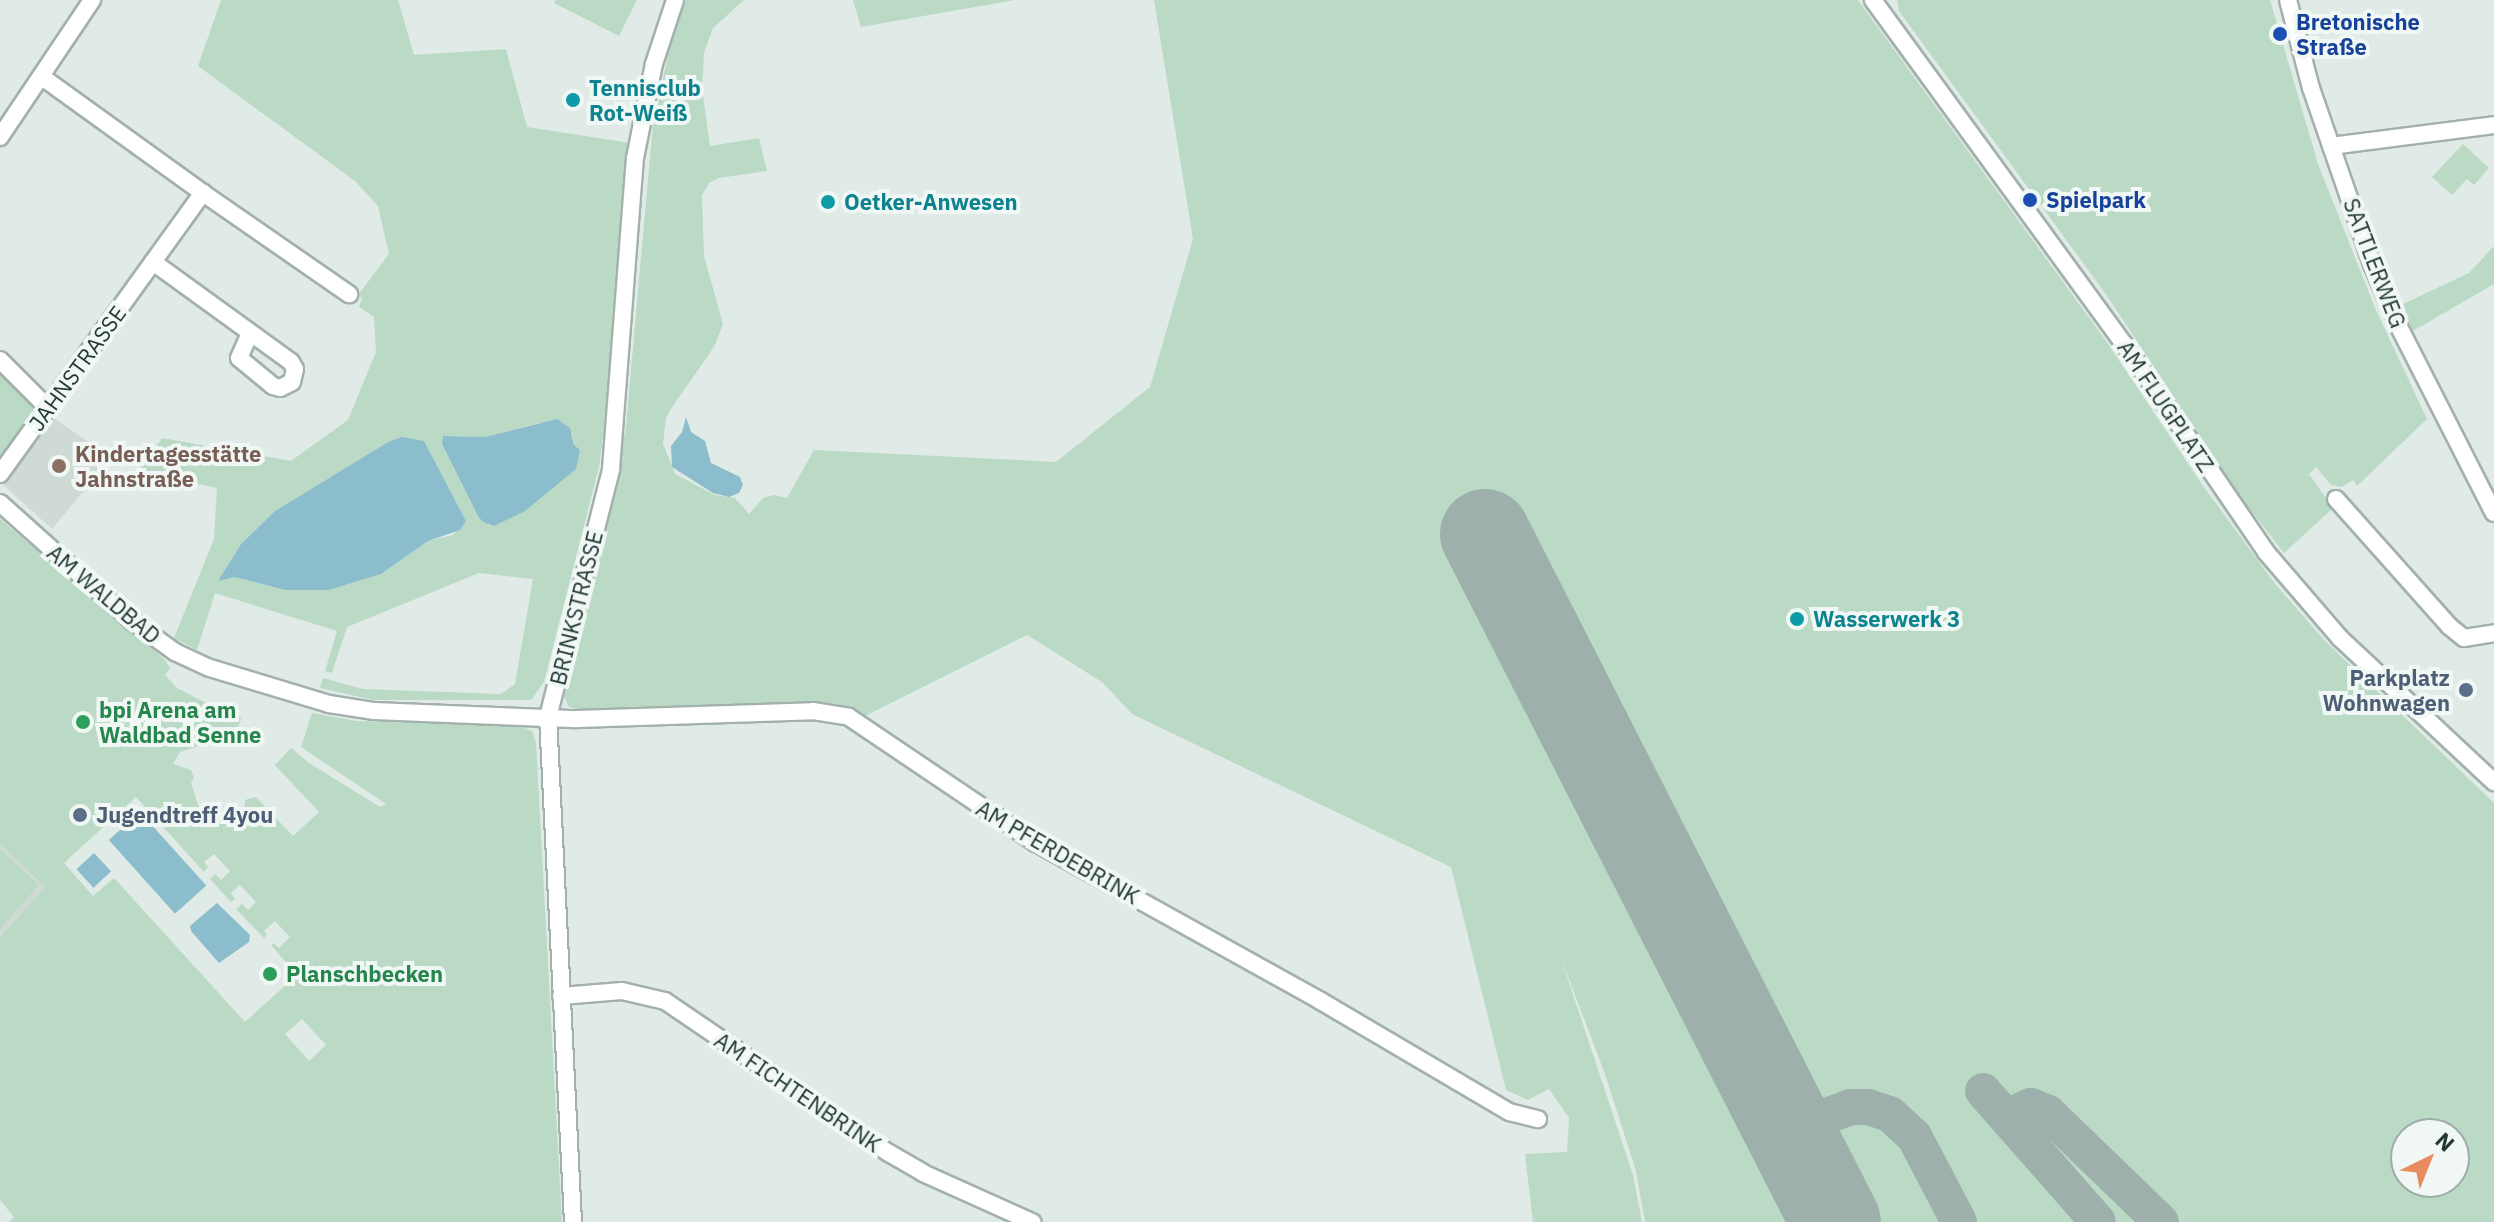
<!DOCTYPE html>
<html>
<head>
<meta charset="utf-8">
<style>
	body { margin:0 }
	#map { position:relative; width:2494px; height:1222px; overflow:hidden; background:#e0eae6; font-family:"IBM Plex Sans",sans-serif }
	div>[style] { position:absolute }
	.built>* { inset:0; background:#cfdad5 }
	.green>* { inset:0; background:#badac5 }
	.water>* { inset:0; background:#8cbdcc; transform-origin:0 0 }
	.taxiway>* { height:36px; margin:-18px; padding:0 18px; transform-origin:18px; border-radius:18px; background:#9eb0ab }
	.runway>* { height:90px; margin:-45px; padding:0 45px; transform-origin:45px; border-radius:45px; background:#9eb0ab }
	.roads { filter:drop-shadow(2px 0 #a3b1ad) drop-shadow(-2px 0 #a3b1ad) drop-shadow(0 2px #a3b1ad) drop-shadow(0 -2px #a3b1ad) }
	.minor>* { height:16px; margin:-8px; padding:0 8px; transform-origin:8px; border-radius:8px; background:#fff }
	.dots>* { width:22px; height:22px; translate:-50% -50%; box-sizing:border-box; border:4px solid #f0f7f4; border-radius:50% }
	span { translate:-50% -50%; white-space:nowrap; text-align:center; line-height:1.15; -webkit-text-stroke:8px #f0f7f4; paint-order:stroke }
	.transit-label { font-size:22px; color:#164399; font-weight:700 }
	.left { translate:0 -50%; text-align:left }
	.culture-label { font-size:22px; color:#0d838f; font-weight:700 }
	.street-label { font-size:22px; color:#223935 }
	.education-label { font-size:22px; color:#785e54; font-weight:700 }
	.service-label { font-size:22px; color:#4e5e75; font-weight:700 }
	.right { translate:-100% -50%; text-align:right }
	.leisure-label { font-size:22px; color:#27864d; font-weight:700 }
	.north { position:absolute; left:2390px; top:1118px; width:80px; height:80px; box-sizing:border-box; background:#f0f7f4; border:2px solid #9eaba8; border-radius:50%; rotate:43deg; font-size:22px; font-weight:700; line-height:32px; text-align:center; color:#223935 }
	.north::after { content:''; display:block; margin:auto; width:28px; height:36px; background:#e88c60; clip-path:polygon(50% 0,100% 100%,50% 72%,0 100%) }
</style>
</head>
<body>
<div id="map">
	<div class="built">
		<div style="clip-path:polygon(50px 415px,111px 458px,52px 529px,1px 483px)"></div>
		<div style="clip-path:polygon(0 844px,45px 887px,0 937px)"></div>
	</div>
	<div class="green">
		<div style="clip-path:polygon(evenodd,221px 0,398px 0,414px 55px,506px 49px,527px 127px,630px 143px,610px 383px,599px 467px,544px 682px,531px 700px,373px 700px,320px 688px,323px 678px,363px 689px,501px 694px,515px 684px,533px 579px,479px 573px,347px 627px,332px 673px,325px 671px,337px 631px,215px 593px,197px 650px,174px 638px,214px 539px,217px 488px,138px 472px,162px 438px,291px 461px,348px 420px,376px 352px,374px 317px,359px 307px,362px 298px,358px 295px,389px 254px,378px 206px,355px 181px,198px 66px,221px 0,539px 423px,572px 433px,574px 445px,490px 526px,479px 518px,442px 444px,443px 436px,485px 437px,539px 423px,221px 0,388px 442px,424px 442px,466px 521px,453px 535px,428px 541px,381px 574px,329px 590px,285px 590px,234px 577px,219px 580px,241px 544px,275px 511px,388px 442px)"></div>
		<div style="clip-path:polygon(556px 0,637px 0,619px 36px,554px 3px)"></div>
		<div style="clip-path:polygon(evenodd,686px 0,744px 0,713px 28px,704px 53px,702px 89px,710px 146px,759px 138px,767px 171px,719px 178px,709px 183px,702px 195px,704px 256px,723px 324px,714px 347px,672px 407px,666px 418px,663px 444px,675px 474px,715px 495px,735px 498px,749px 514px,763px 498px,774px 495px,787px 498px,814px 450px,1056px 462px,1150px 387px,1193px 239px,1154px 0,1858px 0,2106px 341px,2203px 486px,2276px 585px,2326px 642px,2494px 803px,2494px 1222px,1645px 1222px,1636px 1171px,1606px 1077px,1561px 958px,1633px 1175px,1642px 1222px,1533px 1222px,1525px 1154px,1567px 1152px,1569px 1118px,1549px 1089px,1528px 1100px,1506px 1090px,1451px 867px,1132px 714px,1102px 682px,1027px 635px,865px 716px,808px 704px,582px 711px,569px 707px,562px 693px,610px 513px,626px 426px,653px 124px,670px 46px,686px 0,2406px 1134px,2454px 1134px,2454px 1182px,2406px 1182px,2406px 1134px)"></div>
		<div style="clip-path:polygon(853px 0,1015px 0,861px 27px)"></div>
		<div style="clip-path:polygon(1897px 0,2270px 0,2318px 164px,2375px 308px,2427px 419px,2357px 486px,2353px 480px,2342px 487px,2331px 485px,2316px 467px,2309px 474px,2333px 508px,2284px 553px,2239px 495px,2105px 293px,1899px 11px)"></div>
		<div style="clip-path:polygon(2463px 144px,2489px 168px,2474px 185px,2467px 179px,2452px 195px,2432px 177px)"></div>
		<div style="clip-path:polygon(2494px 246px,2494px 284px,2413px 331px,2401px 305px,2469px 273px)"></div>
		<div style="clip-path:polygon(0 374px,36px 411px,0 460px)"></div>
		<div style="clip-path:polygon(evenodd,0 519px,164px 659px,170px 668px,165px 675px,177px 688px,206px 703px,220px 704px,241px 717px,239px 726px,220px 739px,180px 752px,173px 764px,191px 770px,194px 778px,191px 783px,205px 825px,244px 812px,245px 800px,256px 797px,293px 836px,319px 812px,275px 765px,291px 748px,309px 763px,380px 807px,386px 804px,301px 747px,312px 713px,357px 721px,520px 726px,532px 731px,536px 743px,562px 1222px,9px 1222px,14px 1217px,0 1200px,0 937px,45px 887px,0 844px,0 519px,136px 797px,204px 872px,208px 867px,204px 862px,214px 854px,230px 871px,221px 880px,215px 874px,210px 879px,231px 902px,235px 899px,231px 893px,240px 885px,256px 902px,248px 910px,242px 904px,236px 909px,264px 938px,267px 935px,264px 931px,275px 921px,290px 937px,279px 948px,274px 943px,271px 945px,297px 975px,245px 1022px,114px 878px,93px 896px,64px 863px,136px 797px,0 519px,302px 1019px,326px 1045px,309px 1061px,285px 1034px,302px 1019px)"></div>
		<div style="clip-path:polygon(0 849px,39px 885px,0 929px)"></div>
	</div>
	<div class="water">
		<div style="clip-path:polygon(686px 417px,691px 432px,705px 441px,711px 463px,740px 477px,743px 485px,739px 493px,729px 497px,713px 493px,672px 467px,671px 446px,682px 432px)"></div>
		<div style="clip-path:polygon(557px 419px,570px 428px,574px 445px,580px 450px,576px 469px,525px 511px,494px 526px,485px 523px,479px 518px,442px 444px,443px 436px,485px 437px)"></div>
		<div style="clip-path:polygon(402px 437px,424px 441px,466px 521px,460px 530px,428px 541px,381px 574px,329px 590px,285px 590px,234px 577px,218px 581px,241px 544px,275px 511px,388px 442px)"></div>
		<div style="left:140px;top:812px;width:99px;height:42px;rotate:48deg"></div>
		<div style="left:94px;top:853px;width:25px;height:24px;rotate:47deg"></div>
		<div style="clip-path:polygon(217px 903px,250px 935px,249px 942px,219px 963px,191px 931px,190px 926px)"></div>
	</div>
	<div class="taxiway">
		<div style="left:1983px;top:1091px;width:174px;rotate:48.7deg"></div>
		<div style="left:2007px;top:1117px;width:26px;rotate:-25deg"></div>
		<div style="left:2031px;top:1106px;width:18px;rotate:22deg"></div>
		<div style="left:2048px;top:1113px;width:157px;rotate:44deg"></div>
		<div style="left:1804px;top:1158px;width:19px;rotate:-90deg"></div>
		<div style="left:1804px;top:1139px;width:24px;rotate:-55deg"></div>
		<div style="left:1818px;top:1119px;width:35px;rotate:-20deg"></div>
		<div style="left:1851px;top:1107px;width:17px"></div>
		<div style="left:1868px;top:1107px;width:23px;rotate:18deg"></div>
		<div style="left:1890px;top:1114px;width:33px;rotate:43deg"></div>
		<div style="left:1914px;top:1136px;width:97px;rotate:62.4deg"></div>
	</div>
	<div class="runway">
		<div style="left:1485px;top:534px;width:772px;rotate:62.97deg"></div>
	</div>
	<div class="roads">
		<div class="minor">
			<div style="left:1873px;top:0;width:427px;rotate:53.9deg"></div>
			<div style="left:2125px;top:345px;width:250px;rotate:55.7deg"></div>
			<div style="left:2266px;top:552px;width:113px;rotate:49.3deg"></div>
			<div style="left:2340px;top:638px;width:211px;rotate:43.1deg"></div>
			<div style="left:2288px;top:0;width:91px;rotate:75.4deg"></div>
			<div style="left:2311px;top:88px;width:186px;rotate:70.9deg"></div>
			<div style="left:2372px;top:264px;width:64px;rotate:67deg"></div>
			<div style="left:2397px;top:323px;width:213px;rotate:63deg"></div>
			<div style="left:0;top:137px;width:165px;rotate:-56.1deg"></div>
			<div style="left:2331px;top:146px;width:164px;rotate:-7.3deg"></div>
			<div style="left:203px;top:193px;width:178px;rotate:34.7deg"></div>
			<div style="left:153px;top:262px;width:170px;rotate:35.9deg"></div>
			<div style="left:291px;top:362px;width:8px;rotate:60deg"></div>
			<div style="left:295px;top:369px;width:13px;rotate:103deg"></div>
			<div style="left:292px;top:382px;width:13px;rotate:153deg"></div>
			<div style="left:280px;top:388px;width:7px;rotate:-164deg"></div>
			<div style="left:273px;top:386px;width:44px;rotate:-140.5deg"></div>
			<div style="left:239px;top:358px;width:27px;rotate:-66deg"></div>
			<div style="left:0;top:360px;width:68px;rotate:45deg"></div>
			<div style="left:0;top:474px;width:347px;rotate:-54.2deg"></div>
			<div style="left:203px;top:193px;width:198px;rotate:-144.2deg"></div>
			<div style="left:2336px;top:499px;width:170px;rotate:48.3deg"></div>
			<div style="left:2449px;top:626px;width:19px;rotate:39deg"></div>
			<div style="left:2464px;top:638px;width:30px;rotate:-9deg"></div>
			<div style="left:0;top:503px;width:177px;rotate:41.8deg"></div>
			<div style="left:132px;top:621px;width:53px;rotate:35.8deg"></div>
			<div style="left:175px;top:652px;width:38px;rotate:25deg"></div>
			<div style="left:210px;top:668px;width:124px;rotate:16.8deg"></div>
			<div style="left:329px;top:704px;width:46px;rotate:8.8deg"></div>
			<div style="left:374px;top:711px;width:203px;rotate:2.3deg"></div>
			<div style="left:577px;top:719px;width:236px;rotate:-1.9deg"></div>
			<div style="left:813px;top:711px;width:36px;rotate:9deg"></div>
			<div style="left:849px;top:717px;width:225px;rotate:34deg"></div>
			<div style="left:1036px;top:843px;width:324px;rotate:29deg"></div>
			<div style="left:1319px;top:1000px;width:221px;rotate:30.5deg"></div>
			<div style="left:1509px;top:1112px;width:30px;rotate:14deg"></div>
			<div style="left:561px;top:996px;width:61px;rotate:-4.7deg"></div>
			<div style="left:622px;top:991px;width:44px;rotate:13.1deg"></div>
			<div style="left:665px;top:1001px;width:271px;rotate:34.2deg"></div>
			<div style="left:889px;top:1153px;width:39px;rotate:30deg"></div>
			<div style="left:923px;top:1173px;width:120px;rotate:24.2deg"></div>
			<div style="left:573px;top:1222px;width:506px;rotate:-92.83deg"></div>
			<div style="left:548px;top:717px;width:256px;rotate:-75.7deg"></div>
			<div style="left:611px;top:469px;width:312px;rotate:-85.6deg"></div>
			<div style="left:635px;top:158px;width:96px;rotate:-78.6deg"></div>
			<div style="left:654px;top:64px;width:67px;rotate:-71.8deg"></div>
		</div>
	</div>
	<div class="dots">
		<div style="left:2280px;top:34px;background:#1a4fb4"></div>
		<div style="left:573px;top:100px;background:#0f9aa8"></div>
		<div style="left:2030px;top:200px;background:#1a4fb4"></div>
		<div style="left:828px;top:202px;background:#0f9aa8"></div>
		<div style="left:59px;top:466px;background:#8d6e63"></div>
		<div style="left:1797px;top:619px;background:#0f9aa8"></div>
		<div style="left:2466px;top:690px;background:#5c6f8a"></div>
		<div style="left:83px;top:722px;background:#2e9e5b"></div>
		<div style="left:80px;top:815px;background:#5c6f8a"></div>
		<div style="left:270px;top:974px;background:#2e9e5b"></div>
	</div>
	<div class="transit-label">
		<span class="left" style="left:2296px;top:34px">Bretonische<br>Straße</span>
		<span class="left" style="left:2046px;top:200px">Spielpark</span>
	</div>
	<div class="culture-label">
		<span class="left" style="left:589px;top:100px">Tennisclub<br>Rot-Weiß</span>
		<span class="left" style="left:844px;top:202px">Oetker-Anwesen</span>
		<span class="left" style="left:1813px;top:619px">Wasserwerk 3</span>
	</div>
	<div class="street-label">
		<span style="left:2375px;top:263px;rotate:69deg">SATTLERWEG</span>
		<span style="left:77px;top:368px;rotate:-54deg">JAHNSTRASSE</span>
		<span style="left:2166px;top:406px;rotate:56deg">AM FLUGPLATZ</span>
		<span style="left:104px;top:594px;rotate:40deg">AM WALDBAD</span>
		<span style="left:576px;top:608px;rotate:-76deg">BRINKSTRASSE</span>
		<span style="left:1058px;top:852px;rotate:30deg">AM PFERDEBRINK</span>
		<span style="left:798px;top:1092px;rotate:34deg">AM FICHTENBRINK</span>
	</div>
	<div class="education-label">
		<span class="left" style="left:75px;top:466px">Kindertagesstätte<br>Jahnstraße</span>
	</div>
	<div class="service-label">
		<span class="right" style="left:2450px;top:690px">Parkplatz<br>Wohnwagen</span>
		<span class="left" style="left:96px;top:815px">Jugendtreff 4you</span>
	</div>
	<div class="leisure-label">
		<span class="left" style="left:99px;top:722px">bpi Arena am<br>Waldbad Senne</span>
		<span class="left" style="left:286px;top:974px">Planschbecken</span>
	</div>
	<div class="north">N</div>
</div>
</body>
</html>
